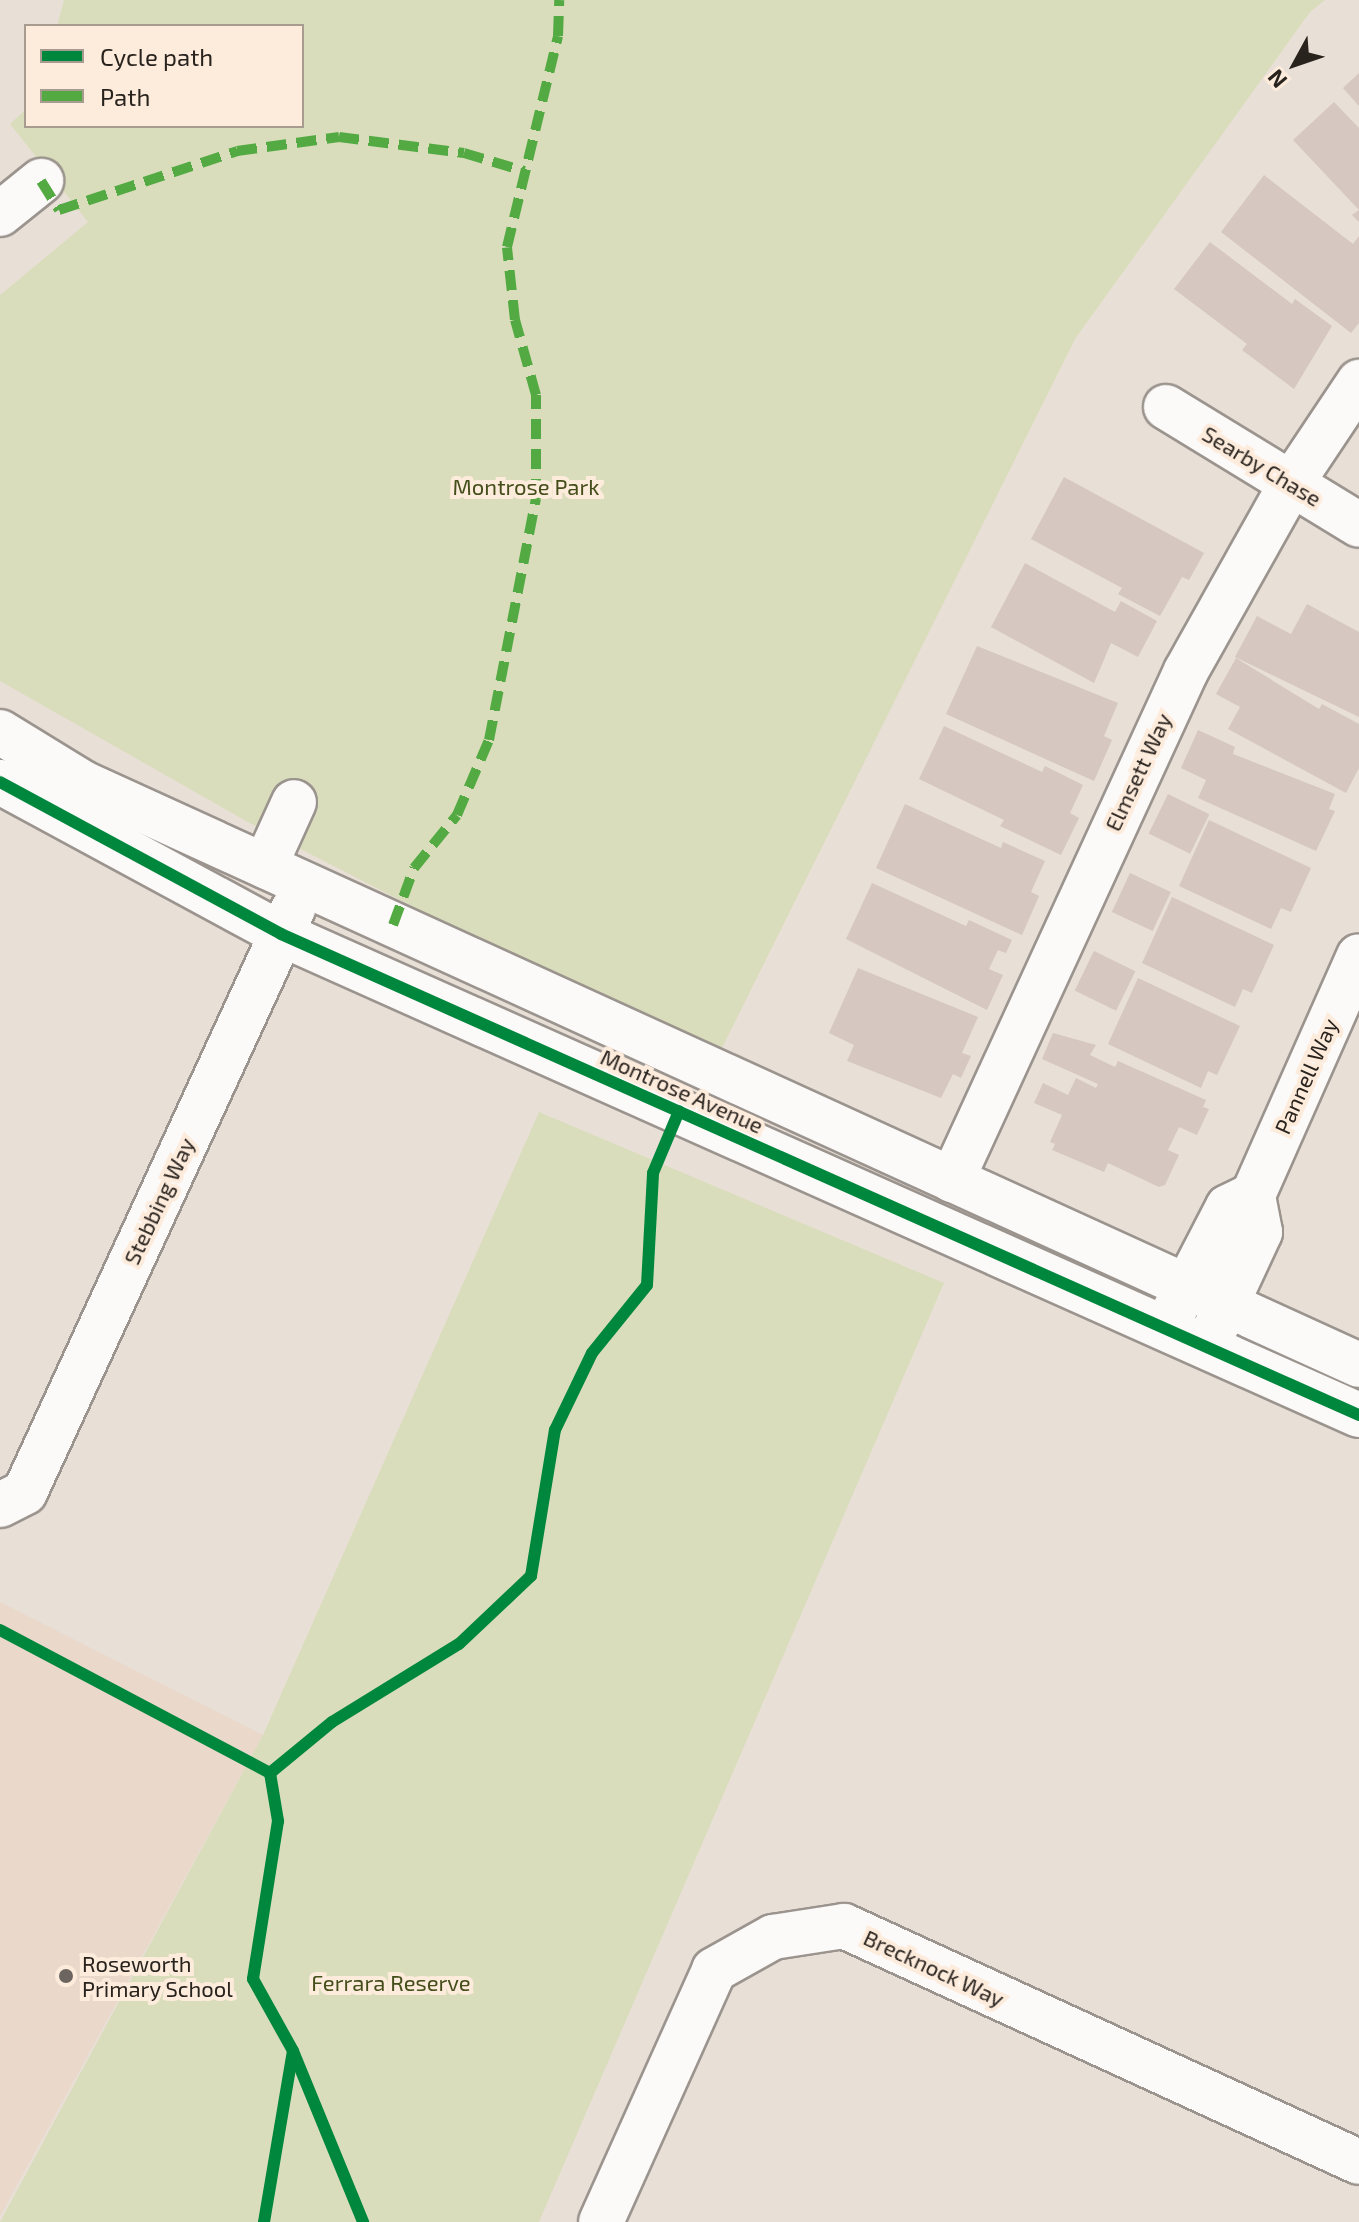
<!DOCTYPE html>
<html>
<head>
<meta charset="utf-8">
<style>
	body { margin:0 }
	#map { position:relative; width:1359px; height:2222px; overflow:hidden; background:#e8dfd7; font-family:"Exo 2",sans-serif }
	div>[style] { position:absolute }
	.built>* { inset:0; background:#ead8ca }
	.green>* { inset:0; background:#daddbb }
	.building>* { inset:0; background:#d6c7c0; transform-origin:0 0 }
	.roads { filter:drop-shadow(2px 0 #9b948e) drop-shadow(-2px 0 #9b948e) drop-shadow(0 2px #9b948e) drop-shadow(0 -2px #9b948e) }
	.minor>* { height:44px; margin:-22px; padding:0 22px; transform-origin:22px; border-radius:22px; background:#fcfaf9 }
	.quiet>* { height:10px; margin-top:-5px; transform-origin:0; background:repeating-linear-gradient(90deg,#53aa43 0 20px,transparent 0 30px) }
	.cycleway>* { height:12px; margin:-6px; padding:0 6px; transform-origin:6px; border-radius:6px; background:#00873e }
	.dots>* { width:22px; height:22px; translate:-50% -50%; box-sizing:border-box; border:4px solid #fdebdc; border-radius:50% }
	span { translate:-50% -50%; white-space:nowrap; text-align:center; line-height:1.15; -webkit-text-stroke:8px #fdebdc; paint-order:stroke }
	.street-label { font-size:22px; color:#29231e }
	.park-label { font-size:22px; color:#444e1a }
	.poi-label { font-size:22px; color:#29231e }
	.left { translate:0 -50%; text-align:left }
	.legend { position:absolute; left:24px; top:24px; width:280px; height:104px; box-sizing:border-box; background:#fdebdc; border:2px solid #a89b90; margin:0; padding:10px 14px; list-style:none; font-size:24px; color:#29231e }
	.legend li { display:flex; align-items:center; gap:16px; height:40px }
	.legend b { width:40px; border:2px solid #a89b90 }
	.north { position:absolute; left:1255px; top:24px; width:80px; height:80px; -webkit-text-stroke:6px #fdebdc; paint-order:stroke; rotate:230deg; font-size:22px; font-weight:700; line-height:32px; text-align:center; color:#29231e }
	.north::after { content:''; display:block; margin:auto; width:28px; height:36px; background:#29231e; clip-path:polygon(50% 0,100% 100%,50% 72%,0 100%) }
</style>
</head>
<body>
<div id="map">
	<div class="built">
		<div style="clip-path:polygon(0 1602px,263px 1735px,0 2216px)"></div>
	</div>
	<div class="green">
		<div style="clip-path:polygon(64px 0,1325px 0,1310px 12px,1075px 339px,715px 1062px,246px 821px,0 681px,0 295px,88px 222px,10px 124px,26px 109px,26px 126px,302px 126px,302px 26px,57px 26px)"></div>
		<div style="clip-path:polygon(539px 1112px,944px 1283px,539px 2222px,0 2222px,263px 1735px)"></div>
	</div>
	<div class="building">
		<div style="clip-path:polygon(1359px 73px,1359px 106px,1343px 88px)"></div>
		<div style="clip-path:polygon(1334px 102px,1359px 128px,1359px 222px,1352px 215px,1359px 210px,1293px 140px)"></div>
		<div style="clip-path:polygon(1264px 175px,1353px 244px,1359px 236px,1359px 323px,1351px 333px,1221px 232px)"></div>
		<div style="clip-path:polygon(1210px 242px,1292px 304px,1295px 299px,1332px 326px,1294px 389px,1242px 350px,1247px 344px,1174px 289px)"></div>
		<div style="clip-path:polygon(1064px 477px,1204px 553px,1189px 580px,1182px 577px,1160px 616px,1118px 594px,1122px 588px,1031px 539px)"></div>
		<div style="clip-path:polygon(1025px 563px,1115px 612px,1121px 601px,1157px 621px,1138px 657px,1111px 643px,1094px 683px,991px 627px)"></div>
		<div style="clip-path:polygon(1307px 604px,1359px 632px,1359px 717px,1235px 657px,1257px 616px,1291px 634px)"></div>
		<div style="clip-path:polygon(977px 646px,1118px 703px,1104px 736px,1112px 740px,1094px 781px,946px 714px)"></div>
		<div style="clip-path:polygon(1236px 658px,1319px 709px,1322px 704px,1359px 724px,1359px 768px,1346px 793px,1228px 729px,1240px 707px,1216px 694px)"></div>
		<div style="clip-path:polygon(944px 726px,1042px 772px,1045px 766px,1083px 785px,1070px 813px,1079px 818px,1061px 855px,1000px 826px,1004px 820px,919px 779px)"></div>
		<div style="clip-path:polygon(1198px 730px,1235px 747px,1233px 754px,1335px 794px,1329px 809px,1335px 811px,1316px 851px,1198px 798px,1206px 780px,1181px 768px)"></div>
		<div style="left:1168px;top:794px;width:46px;height:44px;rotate:26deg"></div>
		<div style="clip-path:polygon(905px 804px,1001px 848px,1003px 842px,1045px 861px,1031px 892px,1039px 896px,1022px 935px,876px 868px)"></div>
		<div style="clip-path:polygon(1209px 820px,1311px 868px,1291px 912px,1281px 908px,1271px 929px,1179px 886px)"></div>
		<div style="left:1130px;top:873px;width:45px;height:43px;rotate:25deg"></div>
		<div style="clip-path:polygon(872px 883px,966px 926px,969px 920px,1012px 940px,1006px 953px,998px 950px,989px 969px,1003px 975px,987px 1010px,846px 939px)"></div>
		<div style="clip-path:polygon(1172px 897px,1274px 945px,1252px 993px,1243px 989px,1235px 1007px,1142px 963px)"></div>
		<div style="left:1094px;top:951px;width:46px;height:44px;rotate:26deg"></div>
		<div style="clip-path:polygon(858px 968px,978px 1017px,962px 1053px,971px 1056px,961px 1078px,953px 1074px,941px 1098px,847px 1061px,854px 1045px,829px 1033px)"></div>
		<div style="clip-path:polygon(1138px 978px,1240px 1026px,1217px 1075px,1208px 1071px,1201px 1088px,1108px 1044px)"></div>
		<div style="clip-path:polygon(1053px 1033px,1096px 1045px,1090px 1055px,1115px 1067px,1118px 1061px,1206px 1100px,1203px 1107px,1209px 1109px,1197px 1135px,1179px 1127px,1168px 1150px,1179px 1155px,1165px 1185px,1159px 1187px,1108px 1163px,1104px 1172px,1052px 1150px,1055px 1144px,1050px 1142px,1062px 1115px,1034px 1103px,1043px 1083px,1068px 1095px,1076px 1078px,1096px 1088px,1098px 1084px,1042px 1059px)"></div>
	</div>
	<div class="roads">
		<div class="minor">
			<div style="left:0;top:214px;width:53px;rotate:-38.8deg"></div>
			<div style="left:1166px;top:407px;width:226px;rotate:31.4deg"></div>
			<div style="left:0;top:732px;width:97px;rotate:31.6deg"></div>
			<div style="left:83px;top:783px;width:1402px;rotate:24.52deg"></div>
			<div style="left:0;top:782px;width:319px;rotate:28.4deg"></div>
			<div style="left:281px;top:934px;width:1180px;rotate:24.05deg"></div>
			<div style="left:265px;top:866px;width:70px;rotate:-65.6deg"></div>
			<div style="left:952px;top:1180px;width:560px;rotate:-65.31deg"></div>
			<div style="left:1186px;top:671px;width:214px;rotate:-60.7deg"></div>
			<div style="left:1291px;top:484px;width:123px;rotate:-56.3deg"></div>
			<div style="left:1174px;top:1311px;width:117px;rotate:-62.6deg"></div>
			<div style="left:1228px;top:1207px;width:28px;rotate:-26deg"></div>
			<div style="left:1215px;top:1329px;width:107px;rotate:-65.1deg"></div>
			<div style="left:1260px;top:1232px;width:38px;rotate:-101deg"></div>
			<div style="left:1253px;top:1195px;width:261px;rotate:-66.1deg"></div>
			<div style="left:0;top:1505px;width:28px;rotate:-27deg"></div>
			<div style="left:25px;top:1492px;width:642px;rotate:-65.31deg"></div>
			<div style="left:601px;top:2222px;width:276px;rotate:-65.8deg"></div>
			<div style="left:714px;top:1970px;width:68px;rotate:-29.2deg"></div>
			<div style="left:773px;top:1937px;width:72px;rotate:-8.8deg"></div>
			<div style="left:844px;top:1926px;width:566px;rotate:24.62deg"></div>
		</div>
	</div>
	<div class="quiet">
		<div style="left:41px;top:181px;width:34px;rotate:58deg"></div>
		<div style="left:59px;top:210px;width:188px;rotate:-18.3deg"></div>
		<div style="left:237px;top:151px;width:103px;rotate:-7.8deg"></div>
		<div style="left:339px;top:137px;width:126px;rotate:7.3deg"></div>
		<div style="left:464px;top:153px;width:63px;rotate:16.7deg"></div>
		<div style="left:393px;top:925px;width:61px;rotate:-69.8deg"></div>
		<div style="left:414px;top:868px;width:68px;rotate:-50.9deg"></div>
		<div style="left:457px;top:815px;width:82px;rotate:-66.9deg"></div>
		<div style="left:489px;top:740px;width:246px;rotate:-79deg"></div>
		<div style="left:536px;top:499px;width:104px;rotate:-90deg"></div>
		<div style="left:536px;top:395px;width:78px;rotate:-105.6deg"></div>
		<div style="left:515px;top:320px;width:73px;rotate:-96.3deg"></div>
		<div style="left:507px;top:247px;width:217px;rotate:-76.4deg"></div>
		<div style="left:558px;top:36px;width:36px;rotate:-88deg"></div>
	</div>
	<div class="cycleway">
		<div style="left:0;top:782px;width:319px;rotate:28.4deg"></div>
		<div style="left:281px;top:934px;width:1180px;rotate:24.05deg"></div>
		<div style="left:0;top:1630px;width:306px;rotate:27.9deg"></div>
		<div style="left:270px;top:1773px;width:49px;rotate:80.5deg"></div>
		<div style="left:278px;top:1821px;width:160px;rotate:99deg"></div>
		<div style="left:253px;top:1979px;width:82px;rotate:60.9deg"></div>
		<div style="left:293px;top:2051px;width:185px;rotate:67.7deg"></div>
		<div style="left:270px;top:1773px;width:80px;rotate:-39.4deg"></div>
		<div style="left:332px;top:1722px;width:149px;rotate:-31.6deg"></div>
		<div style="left:459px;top:1644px;width:99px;rotate:-43.4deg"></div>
		<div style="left:531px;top:1576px;width:148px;rotate:-80.7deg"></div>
		<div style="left:555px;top:1430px;width:85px;rotate:-64.3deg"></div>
		<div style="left:592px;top:1353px;width:87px;rotate:-51deg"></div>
		<div style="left:647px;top:1285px;width:112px;rotate:-86.9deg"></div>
		<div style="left:653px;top:1173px;width:67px;rotate:-67.2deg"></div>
		<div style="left:264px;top:2222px;width:173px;rotate:-80.4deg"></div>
	</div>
	<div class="dots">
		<div style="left:66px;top:1976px;background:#6c655f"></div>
	</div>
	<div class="street-label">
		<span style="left:1262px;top:466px;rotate:31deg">Searby Chase</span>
		<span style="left:1138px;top:772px;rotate:-65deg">Elmsett Way</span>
		<span style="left:1306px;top:1076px;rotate:-66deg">Pannell Way</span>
		<span style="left:682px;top:1091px;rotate:24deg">Montrose Avenue</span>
		<span style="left:159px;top:1201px;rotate:-65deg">Stebbing Way</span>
		<span style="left:934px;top:1968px;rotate:25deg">Brecknock Way</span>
	</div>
	<div class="park-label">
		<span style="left:526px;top:487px">Montrose Park</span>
		<span style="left:391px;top:1983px">Ferrara Reserve</span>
	</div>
	<div class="poi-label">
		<span class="left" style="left:82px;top:1976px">Roseworth<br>Primary School</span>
	</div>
	<ul class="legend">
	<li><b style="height:10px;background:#00873e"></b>Cycle path</li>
	<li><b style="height:10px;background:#53aa43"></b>Path</li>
	</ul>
	<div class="north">N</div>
</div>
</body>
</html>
